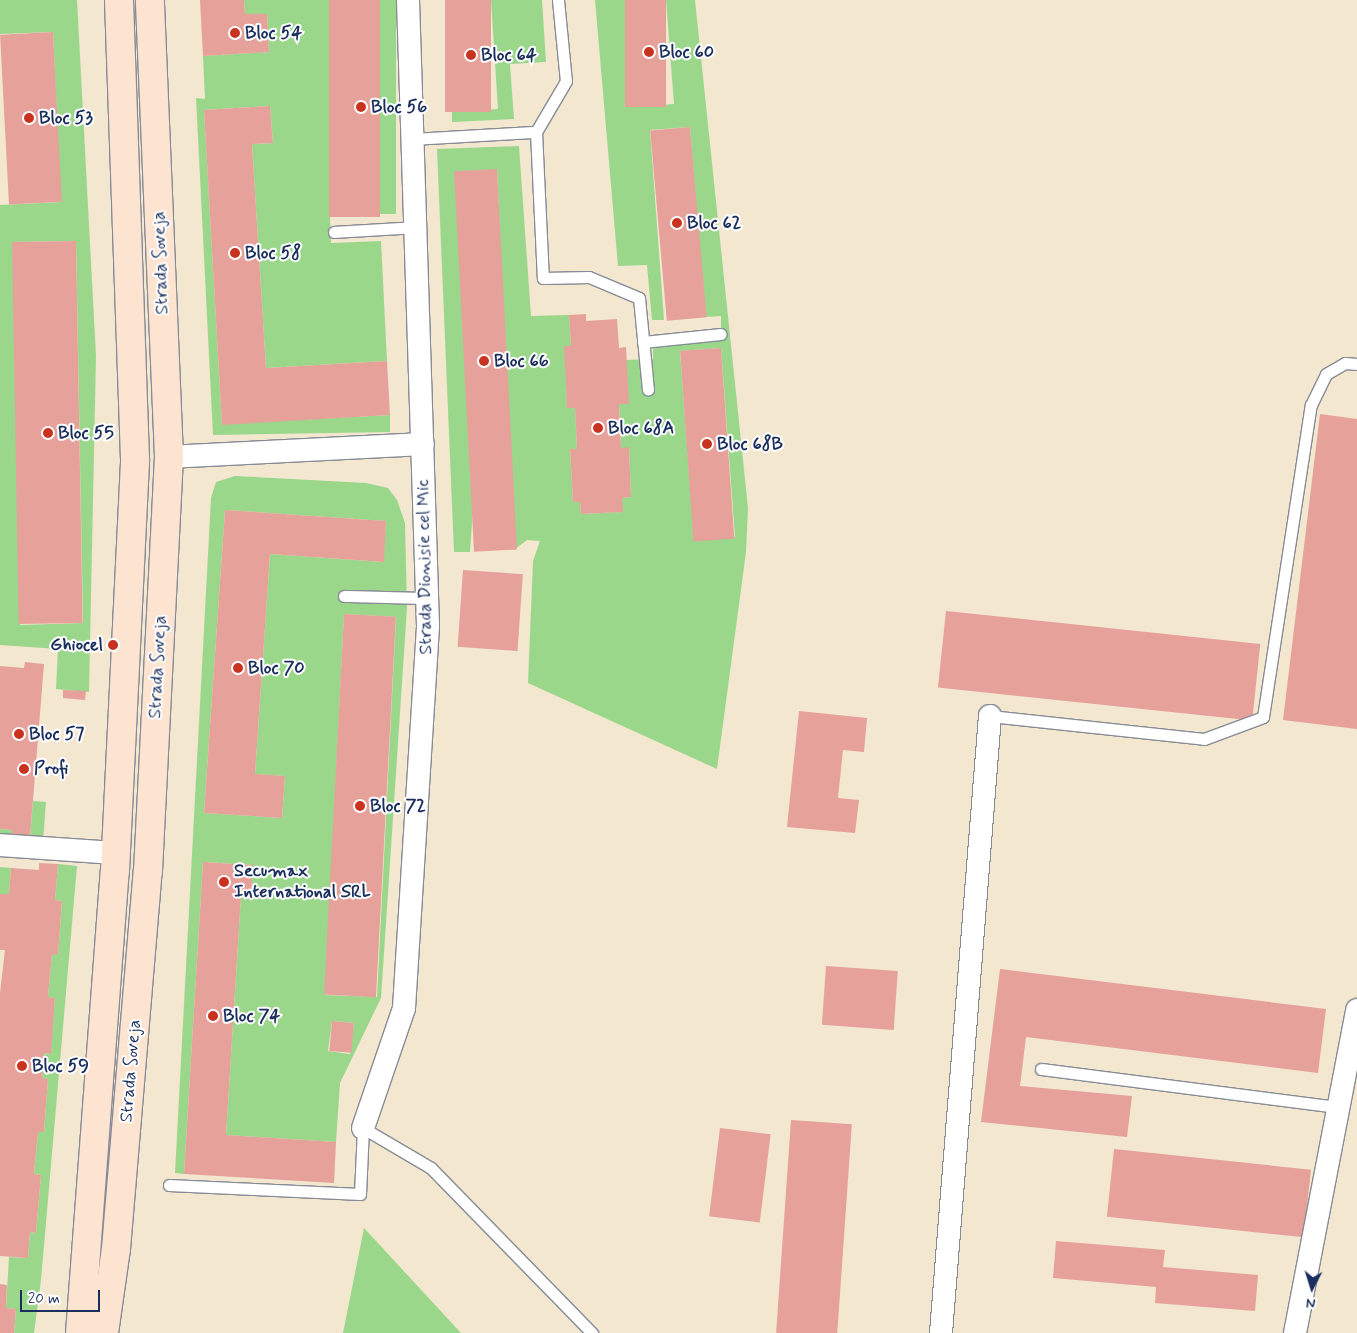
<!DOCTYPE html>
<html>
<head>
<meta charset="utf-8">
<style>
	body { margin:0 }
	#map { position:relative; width:1357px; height:1333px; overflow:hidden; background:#f3e7cf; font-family:Mynerve,sans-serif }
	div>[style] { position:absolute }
	.green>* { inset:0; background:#9ad78b; transform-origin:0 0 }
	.building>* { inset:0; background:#e6a19b; transform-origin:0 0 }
	.roads { filter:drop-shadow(1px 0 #878b96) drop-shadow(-1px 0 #878b96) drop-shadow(0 1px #878b96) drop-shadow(0 -1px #878b96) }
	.service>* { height:11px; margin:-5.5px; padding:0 5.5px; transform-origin:5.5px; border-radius:5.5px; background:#fff }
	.minor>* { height:22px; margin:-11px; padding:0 11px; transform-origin:11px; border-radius:11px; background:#fff }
	.secondary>* { height:28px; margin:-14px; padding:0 14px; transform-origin:14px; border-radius:14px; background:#fde4d1 }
	.dots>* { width:14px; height:14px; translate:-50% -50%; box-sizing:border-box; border:2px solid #fff; border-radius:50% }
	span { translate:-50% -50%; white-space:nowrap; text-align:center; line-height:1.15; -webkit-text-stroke:4px #fff; paint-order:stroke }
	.poi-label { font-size:18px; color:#1b2f5e; font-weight:700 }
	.left { translate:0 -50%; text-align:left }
	.right { translate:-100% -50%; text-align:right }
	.street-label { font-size:18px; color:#1b2f5e }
	.north { position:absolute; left:1287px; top:1263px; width:50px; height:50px; -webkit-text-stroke:4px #fff; paint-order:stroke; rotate:185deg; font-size:14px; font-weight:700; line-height:20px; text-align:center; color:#1b2f5e }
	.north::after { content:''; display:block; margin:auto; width:18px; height:22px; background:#1b2f5e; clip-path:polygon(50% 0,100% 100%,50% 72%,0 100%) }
	.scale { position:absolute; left:20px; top:1290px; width:80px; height:22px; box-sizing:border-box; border:2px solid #1b2f5e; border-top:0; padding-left:6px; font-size:15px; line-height:18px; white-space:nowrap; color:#1b2f5e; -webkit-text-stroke:4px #fff; paint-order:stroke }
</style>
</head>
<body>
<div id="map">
	<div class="green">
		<div style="clip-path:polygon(evenodd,0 0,77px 0,96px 356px,89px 692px,56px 689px,58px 649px,0 645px,0 205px,61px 202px,53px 32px,0 34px,0 0,76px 241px,83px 623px,20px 625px,13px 242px,76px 241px)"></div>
		<div style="clip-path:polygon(244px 0,329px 0,342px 217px,330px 217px,331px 243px,381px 241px,387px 361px,266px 368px,252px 144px,273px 143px,270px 106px,204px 110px,222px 424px,390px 415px,390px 432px,213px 435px,196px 98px,205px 99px,203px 56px,269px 52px,267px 14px,245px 14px)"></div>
		<div style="left:380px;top:0;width:16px;height:214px"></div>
		<div style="clip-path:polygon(491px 0,542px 0,546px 62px,510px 64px,514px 119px,452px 122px,452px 112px,498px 109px)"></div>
		<div style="clip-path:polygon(evenodd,595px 0,625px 0,634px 107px,674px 104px,666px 0,695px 0,748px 508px,746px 552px,717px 769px,528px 683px,533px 561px,540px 541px,527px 540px,514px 550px,497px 169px,470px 552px,454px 552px,437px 149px,519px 146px,531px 316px,569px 315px,571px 346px,565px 346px,567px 408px,575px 408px,577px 449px,570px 450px,573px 501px,580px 502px,581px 514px,622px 512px,622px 498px,631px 497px,629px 448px,621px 448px,619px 404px,628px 404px,626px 360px,653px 359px,653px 344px,721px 338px,721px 316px,705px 317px,690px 127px,650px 130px,664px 320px,652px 320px,647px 265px,618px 266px,595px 0,721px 348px,735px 537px,694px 540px,680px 351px,721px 348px)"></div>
		<div style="clip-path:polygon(evenodd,235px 476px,366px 483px,388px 488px,397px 500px,405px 523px,407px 608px,381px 998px,340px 1083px,336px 1142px,226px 1135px,241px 895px,251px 895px,253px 865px,203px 862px,184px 1174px,175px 1173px,211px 498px,216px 482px,235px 476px,225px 510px,386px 521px,383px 562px,270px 554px,255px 774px,285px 776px,282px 818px,204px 813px,225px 510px,235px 476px,344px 614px,396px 617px,377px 997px,325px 995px,344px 614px,235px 476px,332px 1021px,354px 1023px,350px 1054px,328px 1051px,332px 1021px)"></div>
		<div style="clip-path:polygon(33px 801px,46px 802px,43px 842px,0 837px,0 829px,12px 830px,12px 835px,30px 837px)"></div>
		<div style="clip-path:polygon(58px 864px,77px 866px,41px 1280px,34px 1333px,14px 1333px,16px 1309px,6px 1308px,9px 1257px,28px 1258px,30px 1232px,36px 1233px,41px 1175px,34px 1174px,38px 1132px,44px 1132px,48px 1079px,42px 1078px,44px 1053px,50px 1054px,55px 998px,48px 997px,52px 954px,58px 955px,62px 901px,55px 900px)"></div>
		<div style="clip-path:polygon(0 867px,11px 868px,9px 894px,0 894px)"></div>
		<div style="clip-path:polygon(364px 1228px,461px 1333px,343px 1333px)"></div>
	</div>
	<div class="building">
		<div style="clip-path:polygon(200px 0,244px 0,245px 14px,267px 14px,269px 52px,203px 56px)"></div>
		<div style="left:329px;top:0;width:51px;height:217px"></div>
		<div style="left:445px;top:0;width:46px;height:112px"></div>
		<div style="left:625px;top:0;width:41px;height:107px"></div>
		<div style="left:53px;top:32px;width:170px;height:53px;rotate:87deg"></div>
		<div style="clip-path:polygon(270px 106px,273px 143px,252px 144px,266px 368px,387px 361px,390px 415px,222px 425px,204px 110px)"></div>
		<div style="left:690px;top:127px;width:191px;height:40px;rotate:85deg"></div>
		<div style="left:497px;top:169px;width:381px;height:43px;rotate:87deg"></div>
		<div style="left:76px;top:241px;width:382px;height:64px;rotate:89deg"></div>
		<div style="clip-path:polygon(586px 314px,586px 321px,617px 319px,619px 348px,626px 347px,629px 404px,619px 404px,621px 448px,629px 447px,631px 497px,622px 498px,623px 512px,581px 514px,580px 502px,573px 502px,570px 449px,577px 449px,575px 408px,567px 408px,564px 346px,571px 346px,569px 315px)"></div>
		<div style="left:721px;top:348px;width:191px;height:41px;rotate:86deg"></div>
		<div style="clip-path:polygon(1320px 414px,1357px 419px,1357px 729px,1283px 720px)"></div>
		<div style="clip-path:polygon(225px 510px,386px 521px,384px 562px,270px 554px,255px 774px,285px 776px,282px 818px,204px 813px)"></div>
		<div style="left:463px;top:570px;width:60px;height:77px;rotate:4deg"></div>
		<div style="left:946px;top:611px;width:316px;height:77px;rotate:6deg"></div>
		<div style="left:344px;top:614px;width:52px;height:381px;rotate:3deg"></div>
		<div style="clip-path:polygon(25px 662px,44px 664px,30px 837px,12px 835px,12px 830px,0 829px,0 666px,24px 668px)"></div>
		<div style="clip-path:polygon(63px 690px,86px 691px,85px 700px,63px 698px)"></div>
		<div style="clip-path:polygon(799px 711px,867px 718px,864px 752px,843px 750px,838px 798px,859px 800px,855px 833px,787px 827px)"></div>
		<div style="clip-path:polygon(203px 862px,253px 865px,251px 896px,241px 895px,226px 1135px,336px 1142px,334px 1183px,184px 1174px)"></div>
		<div style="clip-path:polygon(39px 863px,58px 864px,55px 900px,62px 901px,58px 955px,52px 954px,48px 997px,55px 998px,51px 1054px,44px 1053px,42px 1078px,48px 1079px,44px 1132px,38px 1132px,34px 1174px,41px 1175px,36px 1233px,30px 1232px,28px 1258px,0 1256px,0 993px,5px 950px,0 950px,0 894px,9px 894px,11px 868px,39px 870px)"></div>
		<div style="left:826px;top:966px;width:72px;height:59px;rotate:4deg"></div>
		<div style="clip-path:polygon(1000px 969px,1326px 1009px,1318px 1073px,1026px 1037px,1020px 1086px,1132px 1096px,1127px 1137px,981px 1122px)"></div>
		<div style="left:332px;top:1021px;width:22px;height:30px;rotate:5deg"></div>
		<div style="left:791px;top:1120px;width:61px;height:214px;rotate:4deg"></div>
		<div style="left:720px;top:1128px;width:51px;height:89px;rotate:7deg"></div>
		<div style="left:1114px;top:1149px;width:198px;height:68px;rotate:6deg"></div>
		<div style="clip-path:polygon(1056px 1241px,1165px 1250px,1163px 1267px,1258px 1275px,1255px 1311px,1155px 1303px,1156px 1287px,1053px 1278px)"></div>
		<div style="clip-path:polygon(0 1284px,7px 1285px,6px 1308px,16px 1309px,14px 1333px,0 1333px)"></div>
	</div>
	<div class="roads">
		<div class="service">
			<div style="left:558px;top:0;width:81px;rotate:84.4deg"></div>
			<div style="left:566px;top:81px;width:59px;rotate:120.5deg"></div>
			<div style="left:536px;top:132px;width:146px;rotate:87.3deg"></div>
			<div style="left:543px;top:278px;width:46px;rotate:-1.2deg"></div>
			<div style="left:589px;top:277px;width:54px;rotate:22.8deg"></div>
			<div style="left:639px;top:298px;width:92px;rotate:84.4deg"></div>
			<div style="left:413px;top:139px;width:123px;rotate:-3.3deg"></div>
			<div style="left:334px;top:232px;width:82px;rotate:-3.5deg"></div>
			<div style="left:643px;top:342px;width:78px;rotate:-5.9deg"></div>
			<div style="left:344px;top:596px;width:83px;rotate:1.4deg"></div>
			<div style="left:990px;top:716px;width:215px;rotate:6.1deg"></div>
			<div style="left:1204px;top:739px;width:63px;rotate:-20.4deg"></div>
			<div style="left:1263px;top:717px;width:316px;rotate:-81.3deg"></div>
			<div style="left:1311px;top:405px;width:34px;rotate:-64deg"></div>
			<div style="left:1326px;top:374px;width:22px;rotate:-30deg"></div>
			<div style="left:1345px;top:363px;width:12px;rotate:5deg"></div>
			<div style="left:1041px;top:1069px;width:299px;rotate:7.3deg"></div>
			<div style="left:169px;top:1185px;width:191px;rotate:2.7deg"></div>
			<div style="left:360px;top:1194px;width:66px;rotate:-87.4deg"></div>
			<div style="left:363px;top:1128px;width:79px;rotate:30.5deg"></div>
			<div style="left:431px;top:1168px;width:231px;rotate:45.7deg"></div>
		</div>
		<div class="minor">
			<div style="left:169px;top:457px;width:254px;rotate:-2.9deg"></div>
			<div style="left:0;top:845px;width:115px;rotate:4deg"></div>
			<div style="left:363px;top:1128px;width:127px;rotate:-71.1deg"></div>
			<div style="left:404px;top:1008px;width:383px;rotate:-86.4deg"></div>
			<div style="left:428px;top:626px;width:626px;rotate:-91.83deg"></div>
			<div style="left:941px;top:1333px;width:619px;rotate:-85.46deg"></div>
			<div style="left:1295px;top:1333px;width:329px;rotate:-79.1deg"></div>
		</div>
		<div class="secondary">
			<div style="left:80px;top:1333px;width:463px;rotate:-85.7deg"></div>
			<div style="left:115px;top:871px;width:412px;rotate:-87.2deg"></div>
			<div style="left:135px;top:459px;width:459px;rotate:-92deg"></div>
			<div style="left:104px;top:1333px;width:85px;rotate:-81.9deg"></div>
			<div style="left:116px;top:1249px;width:379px;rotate:-85.2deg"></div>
			<div style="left:148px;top:871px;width:415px;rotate:-87.1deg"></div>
			<div style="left:169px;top:457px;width:457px;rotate:-92.4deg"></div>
		</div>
	</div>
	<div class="dots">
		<div style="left:235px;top:33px;background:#c8321e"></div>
		<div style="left:649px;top:52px;background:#c8321e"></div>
		<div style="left:471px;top:55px;background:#c8321e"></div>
		<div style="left:361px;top:107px;background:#c8321e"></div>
		<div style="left:29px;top:118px;background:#c8321e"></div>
		<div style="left:677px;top:223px;background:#c8321e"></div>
		<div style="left:235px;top:253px;background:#c8321e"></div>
		<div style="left:484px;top:361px;background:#c8321e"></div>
		<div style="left:598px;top:428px;background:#c8321e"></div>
		<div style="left:48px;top:433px;background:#c8321e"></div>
		<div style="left:707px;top:444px;background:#c8321e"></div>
		<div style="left:113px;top:645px;background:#c8321e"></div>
		<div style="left:238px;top:668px;background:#c8321e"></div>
		<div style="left:19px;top:734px;background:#c8321e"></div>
		<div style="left:24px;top:769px;background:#c8321e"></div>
		<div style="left:360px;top:806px;background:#c8321e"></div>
		<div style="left:224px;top:882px;background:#c8321e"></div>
		<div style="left:213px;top:1016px;background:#c8321e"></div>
		<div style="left:22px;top:1066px;background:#c8321e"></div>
	</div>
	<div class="poi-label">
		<span class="left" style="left:245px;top:33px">Bloc 54</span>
		<span class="left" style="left:659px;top:52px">Bloc 60</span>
		<span class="left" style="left:481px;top:55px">Bloc 64</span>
		<span class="left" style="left:371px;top:107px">Bloc 56</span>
		<span class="left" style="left:39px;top:118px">Bloc 53</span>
		<span class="left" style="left:687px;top:223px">Bloc 62</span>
		<span class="left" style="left:245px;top:253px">Bloc 58</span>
		<span class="left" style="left:494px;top:361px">Bloc 66</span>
		<span class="left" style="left:608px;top:428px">Bloc 68A</span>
		<span class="left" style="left:58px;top:433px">Bloc 55</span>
		<span class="left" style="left:717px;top:444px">Bloc 68B</span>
		<span class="right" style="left:103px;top:645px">Ghiocel</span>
		<span class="left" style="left:248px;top:668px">Bloc 70</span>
		<span class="left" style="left:29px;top:734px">Bloc 57</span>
		<span class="left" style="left:34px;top:769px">Profi</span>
		<span class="left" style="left:370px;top:806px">Bloc 72</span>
		<span class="left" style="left:234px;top:882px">Secumax<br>International SRL</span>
		<span class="left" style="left:223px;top:1016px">Bloc 74</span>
		<span class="left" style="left:32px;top:1066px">Bloc 59</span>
	</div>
	<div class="street-label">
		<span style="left:161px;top:263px;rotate:-92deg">Strada Soveja</span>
		<span style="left:425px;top:567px;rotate:-91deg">Strada Dionisie cel Mic</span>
		<span style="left:158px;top:667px;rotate:-87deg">Strada Soveja</span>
		<span style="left:131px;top:1071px;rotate:-85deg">Strada Soveja</span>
	</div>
	<div class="north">N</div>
	<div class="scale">20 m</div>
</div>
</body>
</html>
